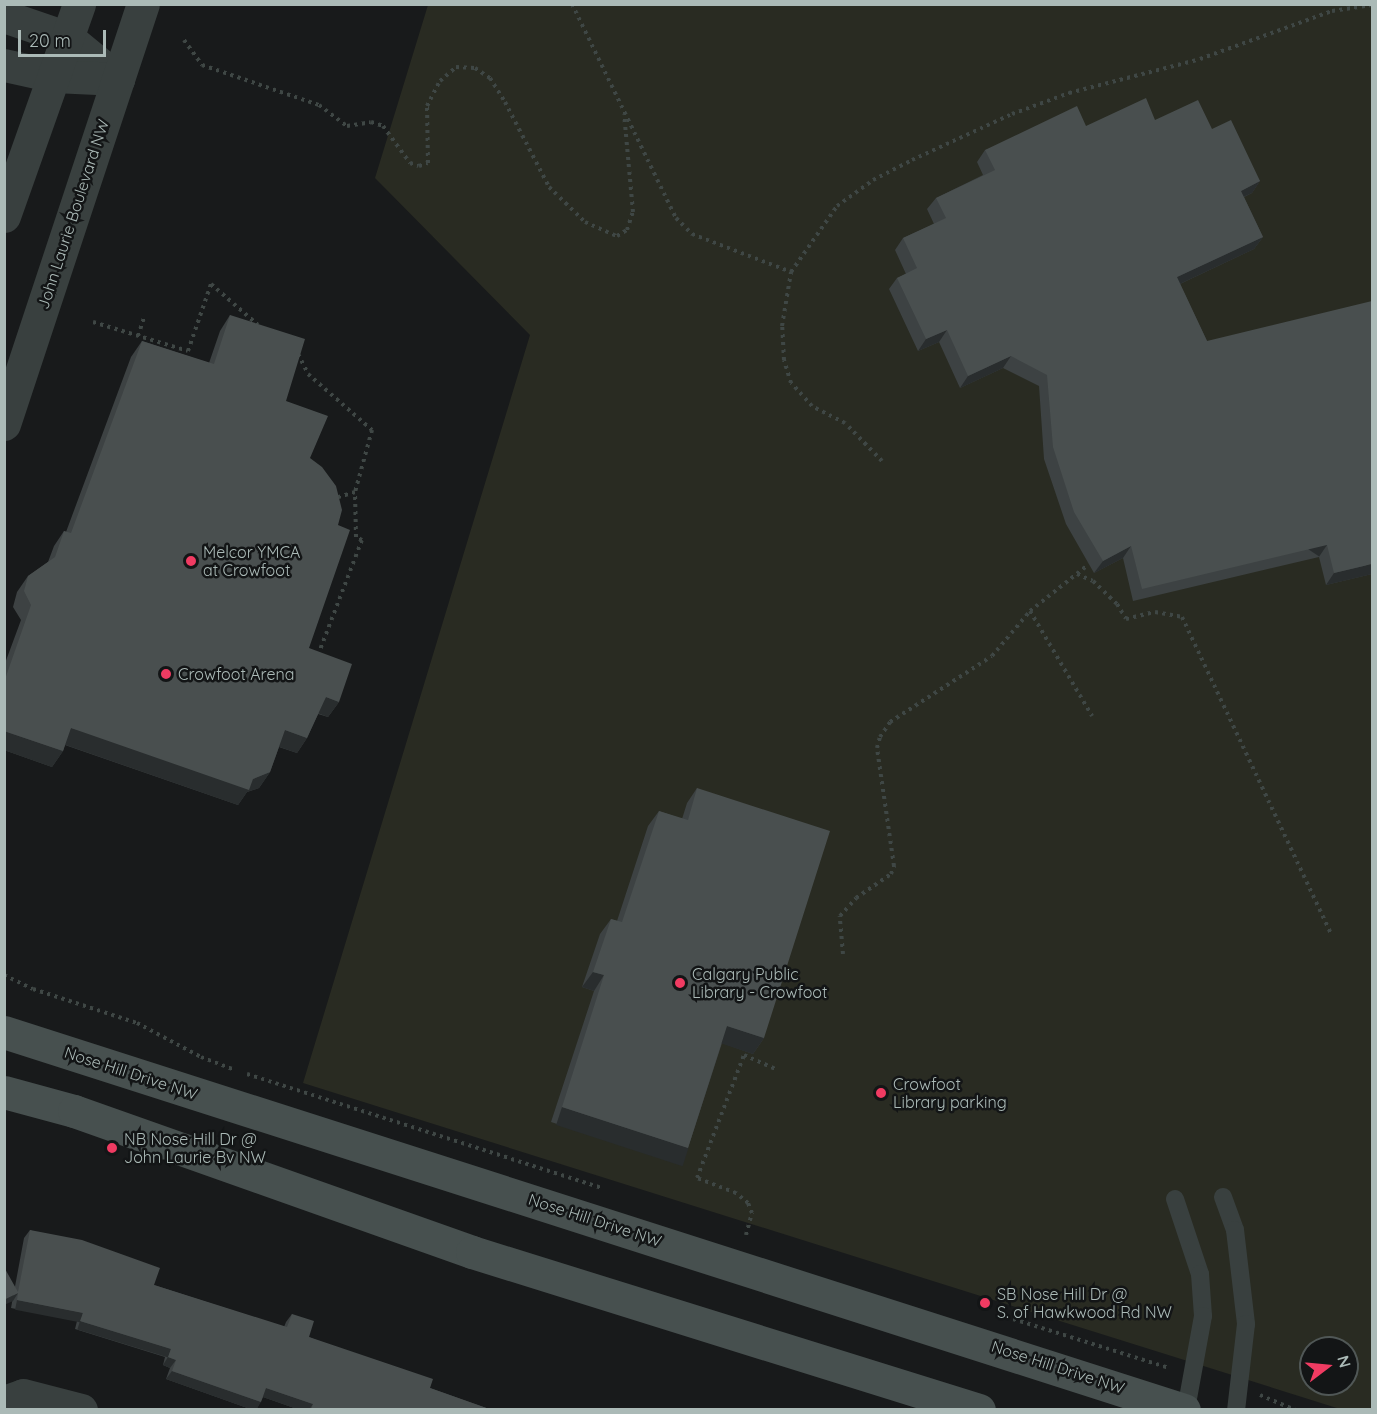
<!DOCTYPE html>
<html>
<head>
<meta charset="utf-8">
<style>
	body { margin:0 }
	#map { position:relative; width:1377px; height:1414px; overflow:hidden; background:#181a1b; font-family:Quicksand,sans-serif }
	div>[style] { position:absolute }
	.green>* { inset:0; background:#292b22 }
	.path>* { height:4px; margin-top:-2px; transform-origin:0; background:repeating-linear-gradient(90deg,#3f4745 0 3px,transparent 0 7.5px) }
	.service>* { height:18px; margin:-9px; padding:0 9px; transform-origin:9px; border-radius:9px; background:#39403f }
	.minor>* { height:33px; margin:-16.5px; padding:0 16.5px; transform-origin:16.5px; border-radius:16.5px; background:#39403f }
	.tertiary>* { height:33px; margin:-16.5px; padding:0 16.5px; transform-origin:16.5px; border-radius:16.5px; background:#39403f }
	.secondary>* { height:33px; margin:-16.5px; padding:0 16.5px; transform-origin:16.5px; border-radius:16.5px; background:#47504f }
	.wall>* { inset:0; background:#3d4243 }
	.shaded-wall>* { inset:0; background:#292d2e; transform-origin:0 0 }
	.building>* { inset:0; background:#494f4f }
	.dots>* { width:16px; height:16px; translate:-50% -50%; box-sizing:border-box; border:3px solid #131516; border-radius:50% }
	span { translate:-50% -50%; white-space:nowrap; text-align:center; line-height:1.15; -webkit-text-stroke:5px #131516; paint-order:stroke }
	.street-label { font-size:16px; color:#abbab7 }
	.poi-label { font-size:16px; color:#abbab7 }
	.left { translate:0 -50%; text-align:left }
	.frame { position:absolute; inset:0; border:6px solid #abbab7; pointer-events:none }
	.north { position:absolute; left:1299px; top:1336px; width:60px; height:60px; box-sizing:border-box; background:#131516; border:2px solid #505756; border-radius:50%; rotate:74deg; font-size:16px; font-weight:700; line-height:24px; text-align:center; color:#abbab7 }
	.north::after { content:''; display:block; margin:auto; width:21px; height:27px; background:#f03b62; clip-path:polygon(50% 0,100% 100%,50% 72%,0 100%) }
	.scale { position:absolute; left:18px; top:30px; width:88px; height:27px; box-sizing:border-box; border:3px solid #abbab7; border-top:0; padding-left:8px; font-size:18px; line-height:21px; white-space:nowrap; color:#abbab7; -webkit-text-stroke:4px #131516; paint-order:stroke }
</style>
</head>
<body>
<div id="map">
	<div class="green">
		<div style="clip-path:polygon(evenodd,428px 5px,1372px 5px,1372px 1409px,1340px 1409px,303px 1083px,530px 335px,375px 178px,428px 5px,1311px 1348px,1347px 1348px,1347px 1384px,1311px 1384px,1311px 1348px)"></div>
	</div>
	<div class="path">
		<div style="left:572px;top:4px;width:238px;rotate:64.1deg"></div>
		<div style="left:676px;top:218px;width:23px;rotate:45deg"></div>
		<div style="left:692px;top:234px;width:106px;rotate:21deg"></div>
		<div style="left:184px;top:40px;width:31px;rotate:54deg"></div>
		<div style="left:202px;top:65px;width:124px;rotate:18.9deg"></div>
		<div style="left:319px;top:105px;width:35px;rotate:37deg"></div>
		<div style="left:347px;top:126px;width:24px;rotate:-9deg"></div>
		<div style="left:371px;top:122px;width:13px;rotate:18deg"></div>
		<div style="left:383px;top:126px;width:46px;rotate:53.9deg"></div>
		<div style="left:410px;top:163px;width:9px;rotate:18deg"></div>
		<div style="left:419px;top:166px;width:9px;rotate:-18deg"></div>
		<div style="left:428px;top:163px;width:57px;rotate:-91deg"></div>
		<div style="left:427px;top:106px;width:28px;rotate:-63deg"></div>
		<div style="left:440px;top:81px;width:21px;rotate:-41deg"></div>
		<div style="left:456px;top:67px;width:19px;rotate:3deg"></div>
		<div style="left:475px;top:68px;width:18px;rotate:34deg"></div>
		<div style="left:490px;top:78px;width:28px;rotate:58deg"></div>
		<div style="left:505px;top:102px;width:96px;rotate:62.6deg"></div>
		<div style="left:549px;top:187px;width:50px;rotate:44.2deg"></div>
		<div style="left:585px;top:222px;width:35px;rotate:24deg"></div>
		<div style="left:617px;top:236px;width:12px;rotate:-31deg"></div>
		<div style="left:627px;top:230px;width:19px;rotate:-72deg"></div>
		<div style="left:633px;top:212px;width:98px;rotate:-95.2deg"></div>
		<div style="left:93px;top:322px;width:99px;rotate:17deg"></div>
		<div style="left:188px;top:351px;width:71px;rotate:-71.1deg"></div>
		<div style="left:211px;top:284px;width:62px;rotate:41.1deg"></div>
		<div style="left:138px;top:336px;width:22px;rotate:-72deg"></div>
		<div style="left:298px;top:354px;width:22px;rotate:63deg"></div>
		<div style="left:308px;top:374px;width:85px;rotate:41.2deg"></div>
		<div style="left:372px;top:430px;width:64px;rotate:105.3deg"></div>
		<div style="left:355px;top:492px;width:21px;rotate:163deg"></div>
		<div style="left:882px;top:461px;width:53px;rotate:-134.2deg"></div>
		<div style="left:845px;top:423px;width:37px;rotate:-153deg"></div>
		<div style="left:812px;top:406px;width:31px;rotate:-132deg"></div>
		<div style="left:791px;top:383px;width:24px;rotate:-107deg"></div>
		<div style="left:784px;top:360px;width:34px;rotate:-93deg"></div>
		<div style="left:782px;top:326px;width:55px;rotate:-80.5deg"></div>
		<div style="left:791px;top:272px;width:80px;rotate:-55.1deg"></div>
		<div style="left:837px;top:206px;width:44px;rotate:-35.8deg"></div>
		<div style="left:873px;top:180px;width:44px;rotate:-27.1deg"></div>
		<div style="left:912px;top:160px;width:110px;rotate:-24.7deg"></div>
		<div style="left:1012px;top:114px;width:61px;rotate:-20.2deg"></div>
		<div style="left:1069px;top:93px;width:135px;rotate:-14.5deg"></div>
		<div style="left:1200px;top:59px;width:140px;rotate:-20deg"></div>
		<div style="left:1332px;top:11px;width:40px;rotate:-8.5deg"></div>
		<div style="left:1077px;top:574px;width:17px;rotate:24deg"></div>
		<div style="left:1093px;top:581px;width:33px;rotate:44deg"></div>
		<div style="left:1117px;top:604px;width:17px;rotate:59deg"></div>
		<div style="left:1126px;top:619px;width:30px;rotate:-14deg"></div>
		<div style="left:1155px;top:612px;width:27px;rotate:10deg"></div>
		<div style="left:1182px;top:617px;width:349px;rotate:64.8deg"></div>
		<div style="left:1030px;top:611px;width:122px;rotate:59.4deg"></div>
		<div style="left:318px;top:655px;width:123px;rotate:-69.1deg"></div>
		<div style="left:362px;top:540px;width:7px;rotate:-153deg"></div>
		<div style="left:356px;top:537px;width:45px;rotate:-91.3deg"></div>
		<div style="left:843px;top:954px;width:38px;rotate:-95deg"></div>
		<div style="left:840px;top:916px;width:24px;rotate:-48deg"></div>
		<div style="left:856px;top:898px;width:42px;rotate:-34.4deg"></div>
		<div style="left:891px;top:874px;width:9px;rotate:-69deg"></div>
		<div style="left:894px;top:866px;width:119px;rotate:-98.2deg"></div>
		<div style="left:877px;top:748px;width:11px;rotate:-75deg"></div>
		<div style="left:880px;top:737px;width:18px;rotate:-56deg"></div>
		<div style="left:890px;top:722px;width:121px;rotate:-32.9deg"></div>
		<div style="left:992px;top:656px;width:59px;rotate:-49.8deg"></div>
		<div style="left:1030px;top:611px;width:75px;rotate:-38.5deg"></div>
		<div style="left:4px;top:975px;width:32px;rotate:26deg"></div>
		<div style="left:33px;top:989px;width:109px;rotate:18.1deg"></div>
		<div style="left:137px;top:1023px;width:72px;rotate:28deg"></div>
		<div style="left:201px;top:1057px;width:36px;rotate:21deg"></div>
		<div style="left:247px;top:1074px;width:374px;rotate:17.8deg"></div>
		<div style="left:746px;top:1235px;width:23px;rotate:-75deg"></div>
		<div style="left:752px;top:1213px;width:11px;rotate:-112deg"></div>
		<div style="left:748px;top:1203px;width:16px;rotate:-140deg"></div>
		<div style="left:736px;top:1193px;width:42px;rotate:-159deg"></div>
		<div style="left:697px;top:1178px;width:132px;rotate:-69.1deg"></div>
		<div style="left:744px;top:1055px;width:36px;rotate:24deg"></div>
		<div style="left:1013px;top:1319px;width:164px;rotate:17.4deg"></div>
		<div style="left:1260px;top:1395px;width:38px;rotate:23deg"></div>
	</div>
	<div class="service">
		<div style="left:1223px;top:1197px;width:35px;rotate:70deg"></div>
		<div style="left:1235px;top:1230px;width:95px;rotate:83.3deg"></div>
		<div style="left:1246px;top:1324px;width:87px;rotate:96.6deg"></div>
		<div style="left:1175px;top:1199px;width:79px;rotate:71.6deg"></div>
		<div style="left:1200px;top:1274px;width:42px;rotate:85.9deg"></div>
		<div style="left:1203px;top:1316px;width:96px;rotate:100.3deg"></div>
	</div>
	<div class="minor">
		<div style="left:4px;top:1402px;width:20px;rotate:-20deg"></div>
		<div style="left:23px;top:1395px;width:60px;rotate:14.5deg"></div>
	</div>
	<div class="tertiary">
		<div style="left:4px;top:16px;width:68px;rotate:19deg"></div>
		<div style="left:68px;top:38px;width:65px;rotate:39.4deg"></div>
		<div style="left:4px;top:65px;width:51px;rotate:12.4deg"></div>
		<div style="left:54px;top:76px;width:64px;rotate:2.7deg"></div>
		<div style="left:4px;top:216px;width:225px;rotate:-70.5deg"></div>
		<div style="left:4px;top:424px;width:442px;rotate:-71.7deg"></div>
	</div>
	<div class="secondary">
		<div style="left:4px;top:1032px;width:1239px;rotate:17.76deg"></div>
		<div style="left:4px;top:1092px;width:73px;rotate:15.2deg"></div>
		<div style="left:74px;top:1111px;width:422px;rotate:19.5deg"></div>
		<div style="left:472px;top:1252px;width:531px;rotate:17.31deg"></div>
	</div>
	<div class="wall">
		<div style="clip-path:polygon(1155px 120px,1212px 129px,1260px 181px,1252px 193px,1244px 197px,1263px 237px,1254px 249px,1180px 284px,1207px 341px,1372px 574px,1326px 585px,1319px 557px,1133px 601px,1123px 558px,1094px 573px,1066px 524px,1044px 459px,1039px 386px,1003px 368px,960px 388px,939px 342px,918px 351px,889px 289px,897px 278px,906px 274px,895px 250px,903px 238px,934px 224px,927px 209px,936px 198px,983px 175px,977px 162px,985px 150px,1086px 126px)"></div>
		<div style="clip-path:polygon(230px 315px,286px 401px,310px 458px,309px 648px,339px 702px,328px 717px,318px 714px,307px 738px,297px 753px,279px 747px,270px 772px,259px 788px,247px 792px,238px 805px,65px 745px,63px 751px,52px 767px,4px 750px,4px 666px,21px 620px,13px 607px,17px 592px,28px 576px,48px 562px,54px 546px,64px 531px,66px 532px,131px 357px,142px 341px,209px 363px,220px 331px)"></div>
		<div style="clip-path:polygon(697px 788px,764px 1038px,753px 1054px,722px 1043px,688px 1148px,677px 1163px,551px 1122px,594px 991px,582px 987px,600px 934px,611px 919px,617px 921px,648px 826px,659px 811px,682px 819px,687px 803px)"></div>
		<div style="clip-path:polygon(30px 1230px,154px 1285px,284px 1327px,286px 1322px,292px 1314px,309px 1337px,430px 1388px,492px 1410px,300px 1410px,263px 1397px,256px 1410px,253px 1410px,166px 1379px,170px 1368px,163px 1365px,165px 1357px,75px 1329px,77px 1321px,11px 1308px,24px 1238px)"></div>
	</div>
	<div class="shaded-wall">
		<div style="clip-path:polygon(1260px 181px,1252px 193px,1232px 202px,1241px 191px)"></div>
		<div style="clip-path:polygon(1263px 237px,1254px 249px,1169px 289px,1177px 277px)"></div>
		<div style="clip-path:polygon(947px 330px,939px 342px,918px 351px,926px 339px)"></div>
		<div style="clip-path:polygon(1011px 356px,1003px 368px,960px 388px,968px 376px)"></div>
		<div style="left:1327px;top:545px;width:14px;height:190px;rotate:124deg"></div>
		<div style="clip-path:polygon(1131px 546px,1123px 558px,1094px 573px,1103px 561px)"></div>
		<div style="clip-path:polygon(1372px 564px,1372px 574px,1326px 585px,1334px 573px)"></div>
		<div style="clip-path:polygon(326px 697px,339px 702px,328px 717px,315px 712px)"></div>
		<div style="clip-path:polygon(71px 728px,253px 779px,270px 772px,259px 788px,247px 792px,238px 805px,60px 743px)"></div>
		<div style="clip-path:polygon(285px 730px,307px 738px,297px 753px,274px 745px)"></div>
		<div style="clip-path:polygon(4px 731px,63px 751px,52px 767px,4px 750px)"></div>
		<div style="clip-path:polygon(593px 972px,604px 975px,594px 991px,582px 987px)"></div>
		<div style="clip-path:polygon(727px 1026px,764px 1038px,753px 1054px,717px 1042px)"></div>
		<div style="left:562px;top:1107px;width:133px;height:19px;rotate:18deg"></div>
		<div style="clip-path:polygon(18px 1293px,13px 1301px,4px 1305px,4px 1300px)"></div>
		<div style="left:17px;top:1300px;width:67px;height:10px;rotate:11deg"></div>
		<div style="left:80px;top:1321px;width:95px;height:9px;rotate:17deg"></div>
		<div style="clip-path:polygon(168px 1357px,176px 1360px,170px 1368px,163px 1365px)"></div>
		<div style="clip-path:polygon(172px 1371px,261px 1402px,256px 1410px,253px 1410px,166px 1379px)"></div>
		<div style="clip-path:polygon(266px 1388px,313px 1404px,309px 1410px,300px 1410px,260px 1396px)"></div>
	</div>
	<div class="building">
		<div style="clip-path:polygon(1146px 98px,1155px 120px,1198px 100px,1212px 129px,1231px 120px,1260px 181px,1241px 191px,1263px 237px,1177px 277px,1207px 341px,1372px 301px,1372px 564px,1334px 573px,1327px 545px,1142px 589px,1131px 546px,1103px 561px,1074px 512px,1053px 447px,1047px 375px,1011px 356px,968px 376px,947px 330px,926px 339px,897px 278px,917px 268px,903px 238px,946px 218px,936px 198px,995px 170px,985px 150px,1077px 106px,1086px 126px)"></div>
		<div style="clip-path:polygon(230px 315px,305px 339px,286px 401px,328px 416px,310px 458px,322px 467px,336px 486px,342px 510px,338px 525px,350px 530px,309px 648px,352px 664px,339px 702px,326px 697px,307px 738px,285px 730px,270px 772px,253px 779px,249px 790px,71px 728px,63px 751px,4px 731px,4px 682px,31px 605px,24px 591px,28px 576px,55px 557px,64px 531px,71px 533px,142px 341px,214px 364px)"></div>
		<div style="clip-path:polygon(697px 788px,830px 831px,764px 1038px,727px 1026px,688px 1148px,562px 1107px,604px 975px,593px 972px,611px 919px,622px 922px,659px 811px,688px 820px)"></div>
		<div style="clip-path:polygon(30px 1230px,82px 1240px,160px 1268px,154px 1285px,287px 1327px,292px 1314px,314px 1321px,309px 1337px,433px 1379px,430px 1388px,492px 1410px,311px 1410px,313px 1404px,266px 1388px,261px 1402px,172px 1371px,176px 1360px,168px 1357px,171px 1349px,80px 1321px,83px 1313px,17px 1300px,18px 1293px,4px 1300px,4px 1267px,18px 1292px)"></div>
	</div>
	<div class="dots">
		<div style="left:191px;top:561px;background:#f03b62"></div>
		<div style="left:166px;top:674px;background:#f03b62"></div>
		<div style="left:680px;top:983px;background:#f03b62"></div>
		<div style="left:881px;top:1093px;background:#f03b62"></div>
		<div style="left:112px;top:1148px;background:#f03b62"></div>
		<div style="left:985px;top:1303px;background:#f03b62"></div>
	</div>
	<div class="street-label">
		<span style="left:73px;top:214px;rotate:-72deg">John Laurie Boulevard NW</span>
		<span style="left:131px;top:1073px;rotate:18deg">Nose Hill Drive NW</span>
		<span style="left:595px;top:1220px;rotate:18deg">Nose Hill Drive NW</span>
		<span style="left:1058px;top:1367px;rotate:18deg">Nose Hill Drive NW</span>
	</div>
	<div class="poi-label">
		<span class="left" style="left:203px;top:561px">Melcor YMCA<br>at Crowfoot</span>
		<span class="left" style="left:178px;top:674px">Crowfoot Arena</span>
		<span class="left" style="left:692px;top:983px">Calgary Public<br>Library - Crowfoot</span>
		<span class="left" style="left:893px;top:1093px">Crowfoot<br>Library parking</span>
		<span class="left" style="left:124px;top:1148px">NB Nose Hill Dr @<br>John Laurie Bv NW</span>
		<span class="left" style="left:997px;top:1303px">SB Nose Hill Dr @<br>S. of Hawkwood Rd NW</span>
	</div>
	<div class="frame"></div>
	<div class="north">N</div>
	<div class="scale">20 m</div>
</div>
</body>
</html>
